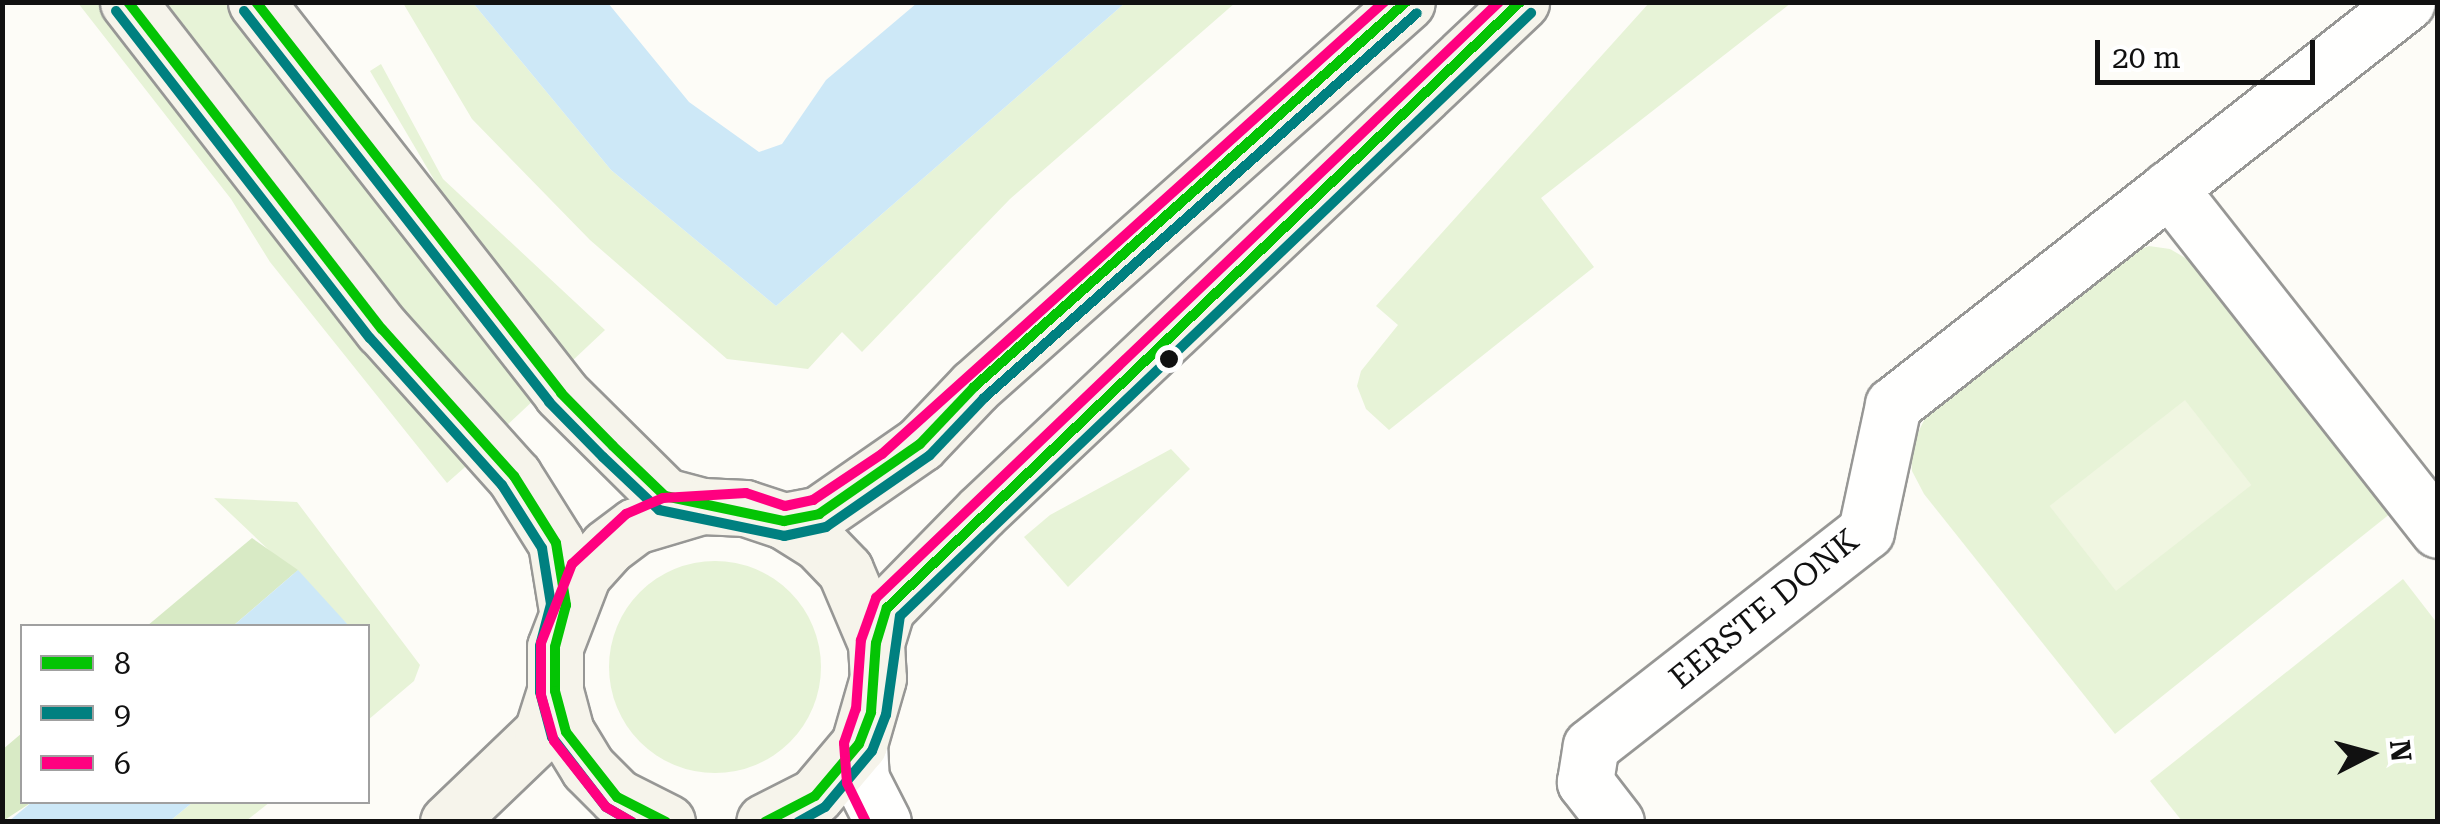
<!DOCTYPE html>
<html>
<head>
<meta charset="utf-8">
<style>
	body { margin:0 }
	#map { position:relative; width:2440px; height:824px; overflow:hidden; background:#fdfcf7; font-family:"Roboto Serif",serif }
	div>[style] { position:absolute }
	.green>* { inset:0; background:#e7f3d7 }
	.round { border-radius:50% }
	.forest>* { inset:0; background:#d8eac5 }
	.pitch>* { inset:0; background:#f0f6e1; transform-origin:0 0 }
	.water>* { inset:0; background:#cde8f7 }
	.roads { filter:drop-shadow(2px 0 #979795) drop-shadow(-2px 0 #979795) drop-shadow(0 2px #979795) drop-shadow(0 -2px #979795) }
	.street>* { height:55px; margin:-27.5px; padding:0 27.5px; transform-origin:27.5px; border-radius:27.5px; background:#fffffe }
	.secondary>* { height:55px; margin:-27.5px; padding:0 27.5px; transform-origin:27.5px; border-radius:27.5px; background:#f6f4eb }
	.bus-1>* { height:10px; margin:-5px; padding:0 5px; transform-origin:5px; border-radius:5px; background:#04c404 }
	.bus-2>* { height:10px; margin:-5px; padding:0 5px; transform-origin:5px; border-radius:5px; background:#008080 }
	.bus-3>* { height:10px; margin:-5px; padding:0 5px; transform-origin:5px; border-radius:5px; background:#ff0080 }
	.dots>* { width:28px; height:28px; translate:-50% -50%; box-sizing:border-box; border:5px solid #fff; border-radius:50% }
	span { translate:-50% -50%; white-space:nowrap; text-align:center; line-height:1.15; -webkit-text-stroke:10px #fff; paint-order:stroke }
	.street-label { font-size:32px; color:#111 }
	.frame { position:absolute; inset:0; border:5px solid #111; pointer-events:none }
	.legend { position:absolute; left:20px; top:624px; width:350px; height:180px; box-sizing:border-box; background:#fff; border:2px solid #a0a0a0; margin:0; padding:12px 18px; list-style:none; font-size:30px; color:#111 }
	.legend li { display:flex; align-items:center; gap:20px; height:50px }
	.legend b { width:50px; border:2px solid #a0a0a0 }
	.north { position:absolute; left:2320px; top:704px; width:100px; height:100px; -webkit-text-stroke:8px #fff; paint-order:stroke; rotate:84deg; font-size:28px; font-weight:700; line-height:40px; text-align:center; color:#111 }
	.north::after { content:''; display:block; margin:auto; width:35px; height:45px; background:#111; clip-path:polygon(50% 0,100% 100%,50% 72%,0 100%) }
	.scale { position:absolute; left:2095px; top:40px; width:220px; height:45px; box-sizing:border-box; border:5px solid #111; border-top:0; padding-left:12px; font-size:30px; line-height:35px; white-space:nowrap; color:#111; -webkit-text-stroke:8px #fff; paint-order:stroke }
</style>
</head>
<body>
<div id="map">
	<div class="green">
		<div style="clip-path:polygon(78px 3px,102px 3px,473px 460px,447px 483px,270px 262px,231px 199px)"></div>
		<div style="clip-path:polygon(153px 3px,230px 3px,537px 397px,505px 427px,392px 312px)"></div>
		<div style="clip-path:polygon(403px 3px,473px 3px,611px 170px,776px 306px,1125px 3px,1235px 3px,1010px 199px,862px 352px,842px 332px,808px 369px,727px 359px,590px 240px,472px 119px)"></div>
		<div style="clip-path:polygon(1649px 3px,1791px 3px,1541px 198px,1594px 267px,1389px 430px,1366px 409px,1357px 386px,1361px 371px,1398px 325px,1376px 306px)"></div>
		<div style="clip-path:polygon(381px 64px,443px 179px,605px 330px,571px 362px,459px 222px,370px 71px)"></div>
		<div style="clip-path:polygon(2149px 246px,2170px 249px,2201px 267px,2391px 513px,2115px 734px,1924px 494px,1912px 471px,1911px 447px,1930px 408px,2128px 254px)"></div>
		<div style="clip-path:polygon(1171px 449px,1190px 469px,1068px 587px,1024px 537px,1050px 515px)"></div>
		<div style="clip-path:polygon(214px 498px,297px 502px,420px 665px,414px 681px,368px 720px,368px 626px,349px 626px)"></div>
		<div class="round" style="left:609px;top:561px;width:212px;height:212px"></div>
		<div style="clip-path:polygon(2403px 579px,2437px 623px,2437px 821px,2182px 821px,2150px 781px)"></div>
		<div style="clip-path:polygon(193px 802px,270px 802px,246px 821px,170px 821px)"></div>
	</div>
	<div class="forest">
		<div style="clip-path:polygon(252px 538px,298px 570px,233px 626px,147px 626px)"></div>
		<div style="clip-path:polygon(22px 733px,22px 802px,32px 802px,3px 821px,2px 750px)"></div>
	</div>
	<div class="pitch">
		<div style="left:2185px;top:400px;width:108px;height:172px;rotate:52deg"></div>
	</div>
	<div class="water">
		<div style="clip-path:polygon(473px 3px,608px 3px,689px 102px,759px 152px,782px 144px,826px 80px,917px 3px,1125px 3px,776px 306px,611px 170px)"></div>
		<div style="clip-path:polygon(298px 570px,349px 626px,233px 626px)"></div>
		<div style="clip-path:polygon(32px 802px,193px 802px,170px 821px,9px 821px)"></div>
	</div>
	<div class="roads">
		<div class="street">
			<div style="left:2169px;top:188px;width:435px;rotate:51.8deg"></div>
			<div style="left:859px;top:744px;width:35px;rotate:87deg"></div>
			<div style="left:861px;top:779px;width:48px;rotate:62.9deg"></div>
			<div style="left:1616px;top:822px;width:51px;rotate:-127.8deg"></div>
			<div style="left:1585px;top:782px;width:36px;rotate:-81deg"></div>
			<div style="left:1591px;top:746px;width:349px;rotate:-38deg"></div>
			<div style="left:1866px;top:531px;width:129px;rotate:-77.9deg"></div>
			<div style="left:1893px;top:405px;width:653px;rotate:-38.1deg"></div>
		</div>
		<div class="secondary">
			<div style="left:128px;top:2px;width:414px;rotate:52.2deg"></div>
			<div style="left:382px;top:329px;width:198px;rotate:48.1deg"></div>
			<div style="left:514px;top:476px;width:79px;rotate:57.9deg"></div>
			<div style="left:556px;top:543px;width:63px;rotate:80.8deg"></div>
			<div style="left:256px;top:2px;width:496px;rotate:52deg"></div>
			<div style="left:561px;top:393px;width:146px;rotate:44.7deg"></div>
			<div style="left:665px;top:496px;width:38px;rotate:15deg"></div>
			<div style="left:784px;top:521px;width:36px;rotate:-11deg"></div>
			<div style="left:819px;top:514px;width:123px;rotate:-34.7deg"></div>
			<div style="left:920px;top:444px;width:79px;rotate:-46.5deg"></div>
			<div style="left:974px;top:387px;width:579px;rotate:-41.64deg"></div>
			<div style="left:876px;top:643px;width:37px;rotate:-73deg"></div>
			<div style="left:887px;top:608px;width:134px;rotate:-45.6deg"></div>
			<div style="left:981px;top:512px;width:743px;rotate:-43.36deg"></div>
			<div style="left:448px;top:822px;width:130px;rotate:-43.8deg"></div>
			<div style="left:542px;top:732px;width:43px;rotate:-72.4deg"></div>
			<div style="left:667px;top:822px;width:56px;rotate:-153.4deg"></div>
			<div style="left:617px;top:797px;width:41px;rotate:-135deg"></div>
			<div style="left:588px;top:768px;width:42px;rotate:-121.4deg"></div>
			<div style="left:566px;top:732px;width:42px;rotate:-105deg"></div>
			<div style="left:555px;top:691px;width:44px;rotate:-90deg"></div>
			<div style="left:555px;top:647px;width:78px;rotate:-69deg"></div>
			<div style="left:583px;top:574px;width:36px;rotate:-48deg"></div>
			<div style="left:607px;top:547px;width:35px;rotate:-37deg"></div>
			<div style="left:635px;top:526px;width:70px;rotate:-16.6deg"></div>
			<div style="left:702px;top:506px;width:43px;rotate:2.7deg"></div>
			<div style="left:745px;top:508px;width:41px;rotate:18.4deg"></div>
			<div style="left:784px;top:521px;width:40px;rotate:32deg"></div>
			<div style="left:818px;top:542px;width:39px;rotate:46deg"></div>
			<div style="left:845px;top:570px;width:79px;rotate:67deg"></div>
			<div style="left:876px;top:643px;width:35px;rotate:87deg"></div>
			<div style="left:878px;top:678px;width:69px;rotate:106.1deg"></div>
			<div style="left:859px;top:744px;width:68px;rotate:130.2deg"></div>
			<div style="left:815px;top:796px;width:57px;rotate:153deg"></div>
		</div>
	</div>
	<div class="bus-1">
		<div style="left:128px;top:2px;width:414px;rotate:52.2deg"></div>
		<div style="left:382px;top:329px;width:198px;rotate:48.1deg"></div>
		<div style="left:514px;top:476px;width:79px;rotate:57.9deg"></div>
		<div style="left:556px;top:543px;width:63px;rotate:80.8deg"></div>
		<div style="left:566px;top:605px;width:43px;rotate:104.7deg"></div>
		<div style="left:555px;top:647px;width:44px;rotate:90deg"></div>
		<div style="left:555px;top:691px;width:42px;rotate:75deg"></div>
		<div style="left:566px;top:732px;width:83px;rotate:51.9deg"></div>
		<div style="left:617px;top:797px;width:55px;rotate:27deg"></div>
		<div style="left:256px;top:2px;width:496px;rotate:52deg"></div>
		<div style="left:561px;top:393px;width:74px;rotate:45.5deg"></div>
		<div style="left:613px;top:446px;width:72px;rotate:43.9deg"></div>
		<div style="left:665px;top:496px;width:122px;rotate:11.9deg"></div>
		<div style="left:784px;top:521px;width:36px;rotate:-11deg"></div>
		<div style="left:819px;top:514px;width:123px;rotate:-34.7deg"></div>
		<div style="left:920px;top:444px;width:79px;rotate:-46.5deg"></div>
		<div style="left:974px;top:387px;width:579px;rotate:-41.71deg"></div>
		<div style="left:765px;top:822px;width:56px;rotate:-27.5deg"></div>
		<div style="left:815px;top:796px;width:68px;rotate:-49.8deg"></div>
		<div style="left:859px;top:744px;width:34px;rotate:-69deg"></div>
		<div style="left:871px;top:712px;width:69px;rotate:-85.9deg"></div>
		<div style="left:876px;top:643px;width:37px;rotate:-73deg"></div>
		<div style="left:887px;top:608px;width:876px;rotate:-43.75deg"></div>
	</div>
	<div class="bus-2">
		<div style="left:116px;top:11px;width:414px;rotate:52.2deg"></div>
		<div style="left:370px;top:338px;width:198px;rotate:48.1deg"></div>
		<div style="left:502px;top:485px;width:75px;rotate:57.6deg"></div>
		<div style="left:542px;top:548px;width:57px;rotate:80.9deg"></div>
		<div style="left:551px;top:604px;width:43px;rotate:104.7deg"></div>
		<div style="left:540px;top:646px;width:46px;rotate:90deg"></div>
		<div style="left:540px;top:692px;width:47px;rotate:75.1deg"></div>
		<div style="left:552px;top:737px;width:88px;rotate:52.4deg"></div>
		<div style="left:606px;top:807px;width:30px;rotate:30deg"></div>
		<div style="left:244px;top:11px;width:496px;rotate:52deg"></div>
		<div style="left:549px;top:402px;width:77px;rotate:45.5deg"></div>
		<div style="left:603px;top:457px;width:77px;rotate:43.4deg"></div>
		<div style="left:659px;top:510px;width:128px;rotate:11.7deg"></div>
		<div style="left:784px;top:536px;width:43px;rotate:-12.1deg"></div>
		<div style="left:826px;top:527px;width:126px;rotate:-34.7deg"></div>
		<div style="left:930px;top:455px;width:79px;rotate:-46.5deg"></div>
		<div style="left:984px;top:398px;width:579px;rotate:-41.64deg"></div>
		<div style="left:798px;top:822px;width:31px;rotate:-29deg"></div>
		<div style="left:825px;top:807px;width:73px;rotate:-50deg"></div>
		<div style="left:872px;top:751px;width:39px;rotate:-69deg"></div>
		<div style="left:886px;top:715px;width:100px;rotate:-82deg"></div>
		<div style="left:900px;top:616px;width:873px;rotate:-43.7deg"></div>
	</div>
	<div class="bus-3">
		<div style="left:632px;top:822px;width:30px;rotate:-150deg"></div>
		<div style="left:606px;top:807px;width:84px;rotate:-128.2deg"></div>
		<div style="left:554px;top:741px;width:48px;rotate:-105.8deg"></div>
		<div style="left:541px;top:695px;width:52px;rotate:-90deg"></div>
		<div style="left:541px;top:643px;width:85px;rotate:-68.6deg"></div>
		<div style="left:572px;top:564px;width:74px;rotate:-42.8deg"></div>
		<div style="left:626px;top:514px;width:40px;rotate:-23.4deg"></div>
		<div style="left:663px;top:498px;width:83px;rotate:-3.4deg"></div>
		<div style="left:746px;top:493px;width:41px;rotate:18.4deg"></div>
		<div style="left:785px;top:506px;width:29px;rotate:-12deg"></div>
		<div style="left:813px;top:500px;width:83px;rotate:-33.7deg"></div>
		<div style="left:882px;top:454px;width:676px;rotate:-42deg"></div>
		<div style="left:866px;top:822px;width:43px;rotate:-116deg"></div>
		<div style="left:847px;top:783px;width:40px;rotate:-94.3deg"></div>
		<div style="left:844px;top:743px;width:36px;rotate:-71deg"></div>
		<div style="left:856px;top:709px;width:69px;rotate:-85.9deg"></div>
		<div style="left:861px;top:640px;width:45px;rotate:-70.3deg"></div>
		<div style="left:876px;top:598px;width:862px;rotate:-43.73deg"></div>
	</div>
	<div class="dots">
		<div style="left:1169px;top:359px;background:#111"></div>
	</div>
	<div class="street-label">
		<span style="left:1764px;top:609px;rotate:-39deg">EERSTE DONK</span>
	</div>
	<div class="frame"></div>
	<ul class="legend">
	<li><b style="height:12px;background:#04c404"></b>8</li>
	<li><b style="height:12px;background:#008080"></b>9</li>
	<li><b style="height:12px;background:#ff0080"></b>6</li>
	</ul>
	<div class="north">N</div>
	<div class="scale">20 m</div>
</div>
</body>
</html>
